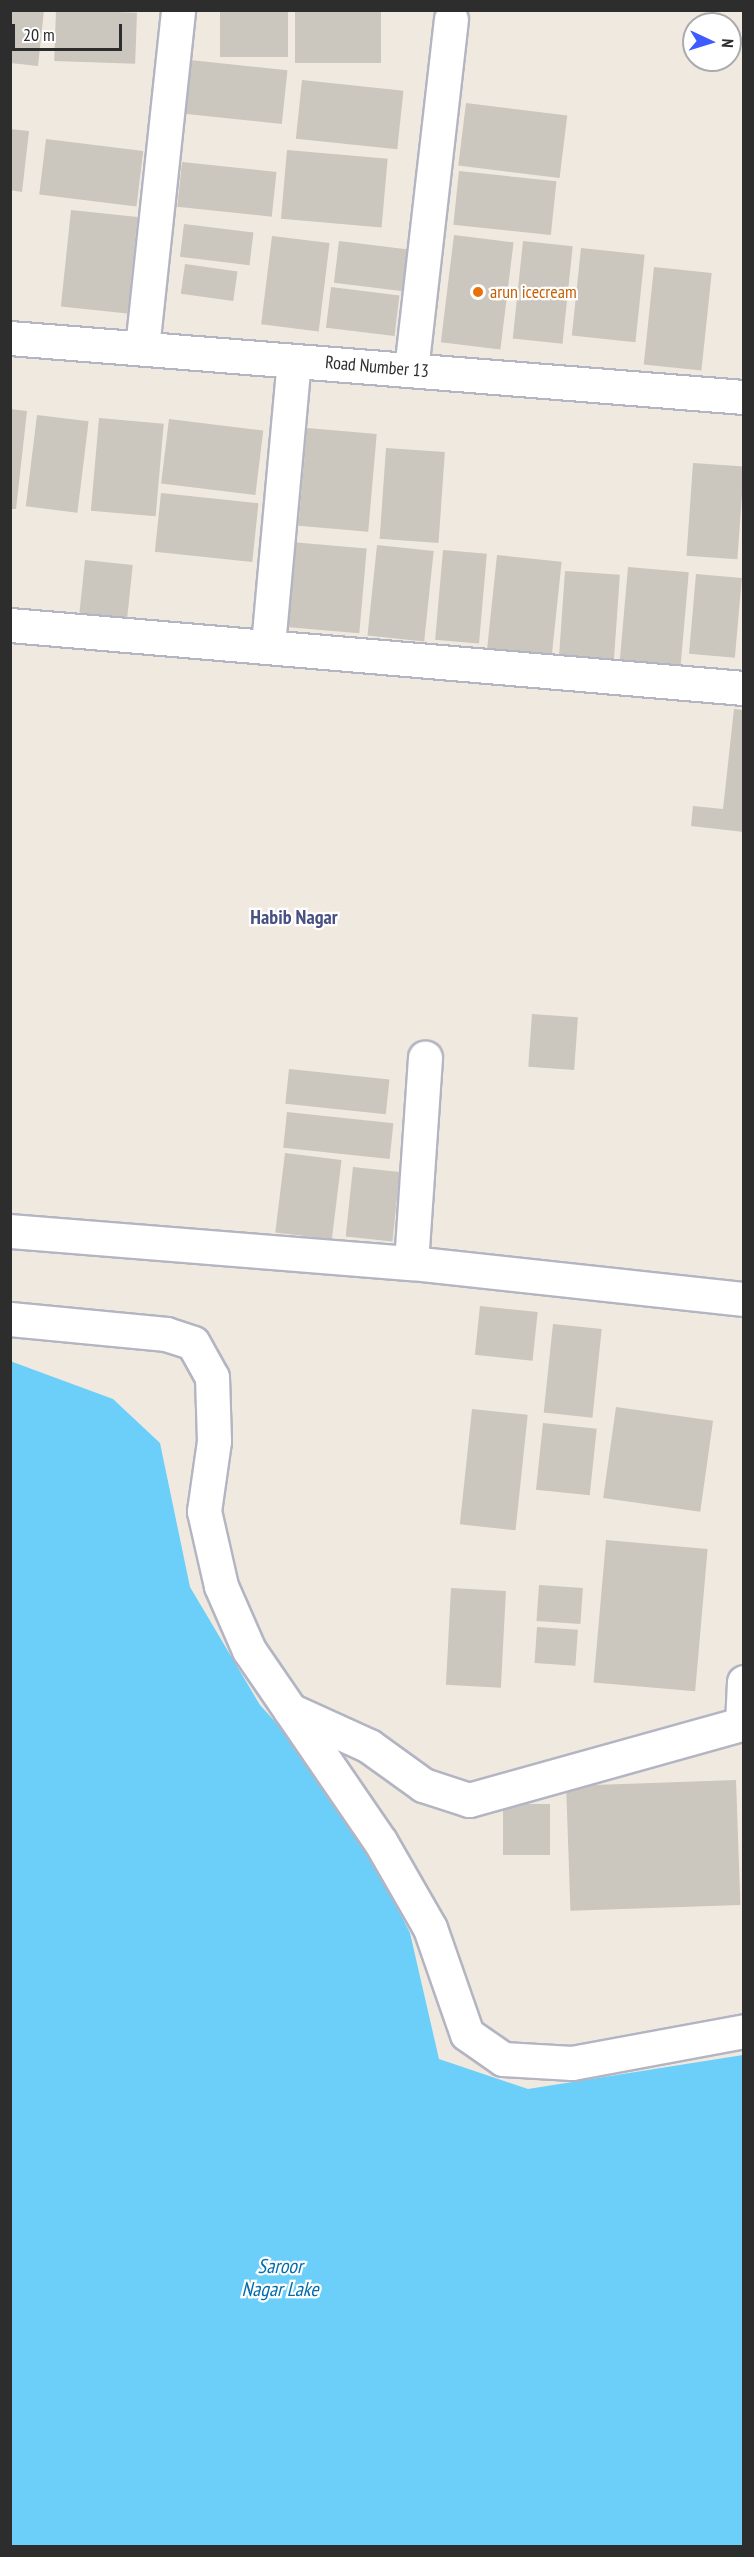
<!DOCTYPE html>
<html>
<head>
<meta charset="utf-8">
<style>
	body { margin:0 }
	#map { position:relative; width:754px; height:2557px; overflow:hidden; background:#f0e9df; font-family:"PT Sans Narrow",sans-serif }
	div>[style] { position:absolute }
	.water>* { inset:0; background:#6bcff9 }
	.building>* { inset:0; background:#cbc6be; transform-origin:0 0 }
	.roads { filter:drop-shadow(2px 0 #b3b5c2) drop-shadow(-2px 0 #b3b5c2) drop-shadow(0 2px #b3b5c2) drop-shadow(0 -2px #b3b5c2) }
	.minor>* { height:33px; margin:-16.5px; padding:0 16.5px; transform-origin:16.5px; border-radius:16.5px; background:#fff }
	.tertiary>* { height:33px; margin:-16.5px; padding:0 16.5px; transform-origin:16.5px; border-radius:16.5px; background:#fff }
	.dots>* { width:16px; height:16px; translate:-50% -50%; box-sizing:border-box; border:3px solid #fff; border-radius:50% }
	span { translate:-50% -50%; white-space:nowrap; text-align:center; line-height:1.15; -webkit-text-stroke:4.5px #fff; paint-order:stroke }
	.food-label { font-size:18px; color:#c56008 }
	.left { translate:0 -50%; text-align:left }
	.street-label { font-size:18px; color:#2d2d2d }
	.neighbourhood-label { font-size:20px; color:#495183; font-weight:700 }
	.water-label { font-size:20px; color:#026dad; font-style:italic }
	.frame { position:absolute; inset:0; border:12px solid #2d2d2d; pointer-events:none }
	.north { position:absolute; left:682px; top:12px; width:60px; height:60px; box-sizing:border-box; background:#fff; border:2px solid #ababab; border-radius:50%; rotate:94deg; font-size:16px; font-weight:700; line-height:24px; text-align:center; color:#2d2d2d }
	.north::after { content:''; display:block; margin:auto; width:21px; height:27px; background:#3d5bff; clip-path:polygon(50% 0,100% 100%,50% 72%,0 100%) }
	.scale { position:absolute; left:12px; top:24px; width:110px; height:27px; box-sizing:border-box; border:3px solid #2d2d2d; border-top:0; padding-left:8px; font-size:18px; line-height:21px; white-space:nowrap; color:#2d2d2d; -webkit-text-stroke:4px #fff; paint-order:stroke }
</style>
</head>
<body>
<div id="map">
	<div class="water">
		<div style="clip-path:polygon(10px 1361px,113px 1399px,160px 1443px,190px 1587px,260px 1705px,338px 1791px,410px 1933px,439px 2059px,528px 2089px,743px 2055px,743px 2546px,11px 2546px)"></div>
	</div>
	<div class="building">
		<div style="clip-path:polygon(10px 10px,44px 10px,38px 66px,10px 63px)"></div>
		<div style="left:56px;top:10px;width:81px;height:51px;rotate:2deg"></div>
		<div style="left:220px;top:10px;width:68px;height:47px"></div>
		<div style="left:295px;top:10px;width:86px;height:53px"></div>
		<div style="left:190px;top:60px;width:98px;height:54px;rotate:6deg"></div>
		<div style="left:302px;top:80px;width:102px;height:59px;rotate:6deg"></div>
		<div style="left:466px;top:103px;width:102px;height:63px;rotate:7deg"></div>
		<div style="clip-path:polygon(10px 129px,29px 131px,22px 192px,10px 190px)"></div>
		<div style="left:46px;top:139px;width:98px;height:56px;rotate:7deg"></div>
		<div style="left:287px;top:150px;width:101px;height:69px;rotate:5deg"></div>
		<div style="left:182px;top:162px;width:95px;height:45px;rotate:6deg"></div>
		<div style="left:459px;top:171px;width:98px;height:54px;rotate:6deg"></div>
		<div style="left:71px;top:210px;width:67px;height:97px;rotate:6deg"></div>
		<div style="left:184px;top:224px;width:70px;height:33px;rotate:7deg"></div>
		<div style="left:454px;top:235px;width:60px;height:108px;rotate:7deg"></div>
		<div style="left:272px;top:236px;width:58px;height:89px;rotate:7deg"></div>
		<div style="left:339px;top:241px;width:70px;height:42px;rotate:7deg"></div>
		<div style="left:523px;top:241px;width:50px;height:98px;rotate:6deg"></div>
		<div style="left:581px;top:248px;width:64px;height:88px;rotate:6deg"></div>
		<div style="left:185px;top:264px;width:53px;height:30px;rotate:8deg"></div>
		<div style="left:654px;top:267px;width:58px;height:98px;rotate:6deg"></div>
		<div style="left:331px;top:287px;width:69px;height:41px;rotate:7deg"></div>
		<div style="clip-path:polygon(10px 409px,27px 411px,16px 509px,10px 509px)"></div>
		<div style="left:37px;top:415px;width:52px;height:92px;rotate:7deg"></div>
		<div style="left:99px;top:418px;width:65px;height:93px;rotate:5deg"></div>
		<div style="left:169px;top:419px;width:95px;height:65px;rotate:7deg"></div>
		<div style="left:307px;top:428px;width:70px;height:98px;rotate:5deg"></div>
		<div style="left:386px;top:448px;width:59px;height:91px;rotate:4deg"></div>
		<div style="left:693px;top:463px;width:51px;height:93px;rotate:4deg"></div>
		<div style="left:161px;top:493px;width:98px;height:59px;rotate:6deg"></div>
		<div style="left:291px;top:542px;width:76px;height:85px;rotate:5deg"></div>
		<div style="left:377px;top:545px;width:57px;height:91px;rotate:6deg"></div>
		<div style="left:443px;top:550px;width:44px;height:90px;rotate:5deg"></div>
		<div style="left:497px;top:555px;width:65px;height:96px;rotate:6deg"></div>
		<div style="left:85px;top:560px;width:48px;height:61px;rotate:6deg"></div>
		<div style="left:628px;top:567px;width:61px;height:101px;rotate:5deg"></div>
		<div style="left:565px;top:571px;width:55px;height:85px;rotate:4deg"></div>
		<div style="left:696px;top:574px;width:46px;height:80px;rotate:5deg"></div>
		<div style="clip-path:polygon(734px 709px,744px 710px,744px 832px,691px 826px,693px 806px,723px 809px)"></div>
		<div style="left:532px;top:1014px;width:46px;height:53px;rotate:4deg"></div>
		<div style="left:289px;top:1069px;width:101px;height:35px;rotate:6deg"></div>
		<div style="left:287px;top:1112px;width:107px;height:36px;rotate:6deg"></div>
		<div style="left:285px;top:1153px;width:57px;height:80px;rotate:7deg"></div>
		<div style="left:353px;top:1167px;width:47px;height:70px;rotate:6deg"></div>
		<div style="left:480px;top:1306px;width:58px;height:49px;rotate:6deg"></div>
		<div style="left:553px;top:1324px;width:49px;height:89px;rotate:6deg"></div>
		<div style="left:616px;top:1407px;width:98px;height:92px;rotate:8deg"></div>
		<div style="left:472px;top:1409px;width:56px;height:116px;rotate:6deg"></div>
		<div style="left:543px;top:1423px;width:54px;height:67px;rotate:6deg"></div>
		<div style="left:606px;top:1540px;width:102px;height:143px;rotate:5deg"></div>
		<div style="left:539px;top:1585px;width:44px;height:36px;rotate:4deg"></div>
		<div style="left:451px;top:1588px;width:55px;height:97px;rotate:3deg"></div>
		<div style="left:537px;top:1627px;width:41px;height:36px;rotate:4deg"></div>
		<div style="left:736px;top:1780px;width:125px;height:170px;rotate:88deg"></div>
		<div style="left:503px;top:1804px;width:47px;height:51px"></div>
	</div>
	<div class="roads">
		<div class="minor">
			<div style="left:142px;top:348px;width:340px;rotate:-83.9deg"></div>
			<div style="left:411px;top:370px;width:353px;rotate:-83.5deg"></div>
			<div style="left:10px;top:625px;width:737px;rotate:4.91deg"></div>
			<div style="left:268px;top:645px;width:285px;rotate:-84.8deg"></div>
			<div style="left:10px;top:1231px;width:402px;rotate:4.6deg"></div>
			<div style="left:411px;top:1263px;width:335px;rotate:6.2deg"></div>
			<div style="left:411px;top:1263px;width:206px;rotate:-86.1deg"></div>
			<div style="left:10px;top:1319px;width:157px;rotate:5.5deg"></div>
			<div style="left:166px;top:1334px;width:28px;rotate:18deg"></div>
			<div style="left:193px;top:1343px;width:39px;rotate:61deg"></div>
			<div style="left:212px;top:1377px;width:64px;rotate:88.2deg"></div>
			<div style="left:214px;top:1441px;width:71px;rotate:98.1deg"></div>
			<div style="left:204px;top:1511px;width:77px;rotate:77.2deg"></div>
			<div style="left:221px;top:1586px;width:70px;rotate:66.4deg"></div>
			<div style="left:249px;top:1650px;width:232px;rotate:55.6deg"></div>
			<div style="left:380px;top:1841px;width:100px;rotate:60.1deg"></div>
			<div style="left:430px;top:1928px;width:112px;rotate:70.8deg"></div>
			<div style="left:467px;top:2034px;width:44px;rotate:34.8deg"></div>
			<div style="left:503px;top:2059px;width:69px;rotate:3.3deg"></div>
			<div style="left:572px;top:2063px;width:175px;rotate:-10.5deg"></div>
			<div style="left:290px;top:1710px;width:87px;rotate:24.5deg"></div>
			<div style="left:369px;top:1746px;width:67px;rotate:35.8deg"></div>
			<div style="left:423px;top:1785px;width:48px;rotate:18.1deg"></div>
			<div style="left:469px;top:1800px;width:286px;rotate:-15.6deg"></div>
			<div style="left:742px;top:1724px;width:42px;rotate:-87.3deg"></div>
		</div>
		<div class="tertiary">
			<div style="left:10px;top:338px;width:736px;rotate:4.6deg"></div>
		</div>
	</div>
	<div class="dots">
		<div style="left:478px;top:292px;background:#e8710a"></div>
	</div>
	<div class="food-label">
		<span class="left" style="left:490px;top:292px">arun icecream</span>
	</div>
	<div class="street-label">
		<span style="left:377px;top:367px;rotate:5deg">Road Number 13</span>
	</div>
	<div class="neighbourhood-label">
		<span style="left:294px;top:917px">Habib Nagar</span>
	</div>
	<div class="water-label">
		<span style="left:280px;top:2278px">Saroor<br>Nagar Lake</span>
	</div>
	<div class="frame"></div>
	<div class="north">N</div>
	<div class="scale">20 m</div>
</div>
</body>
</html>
